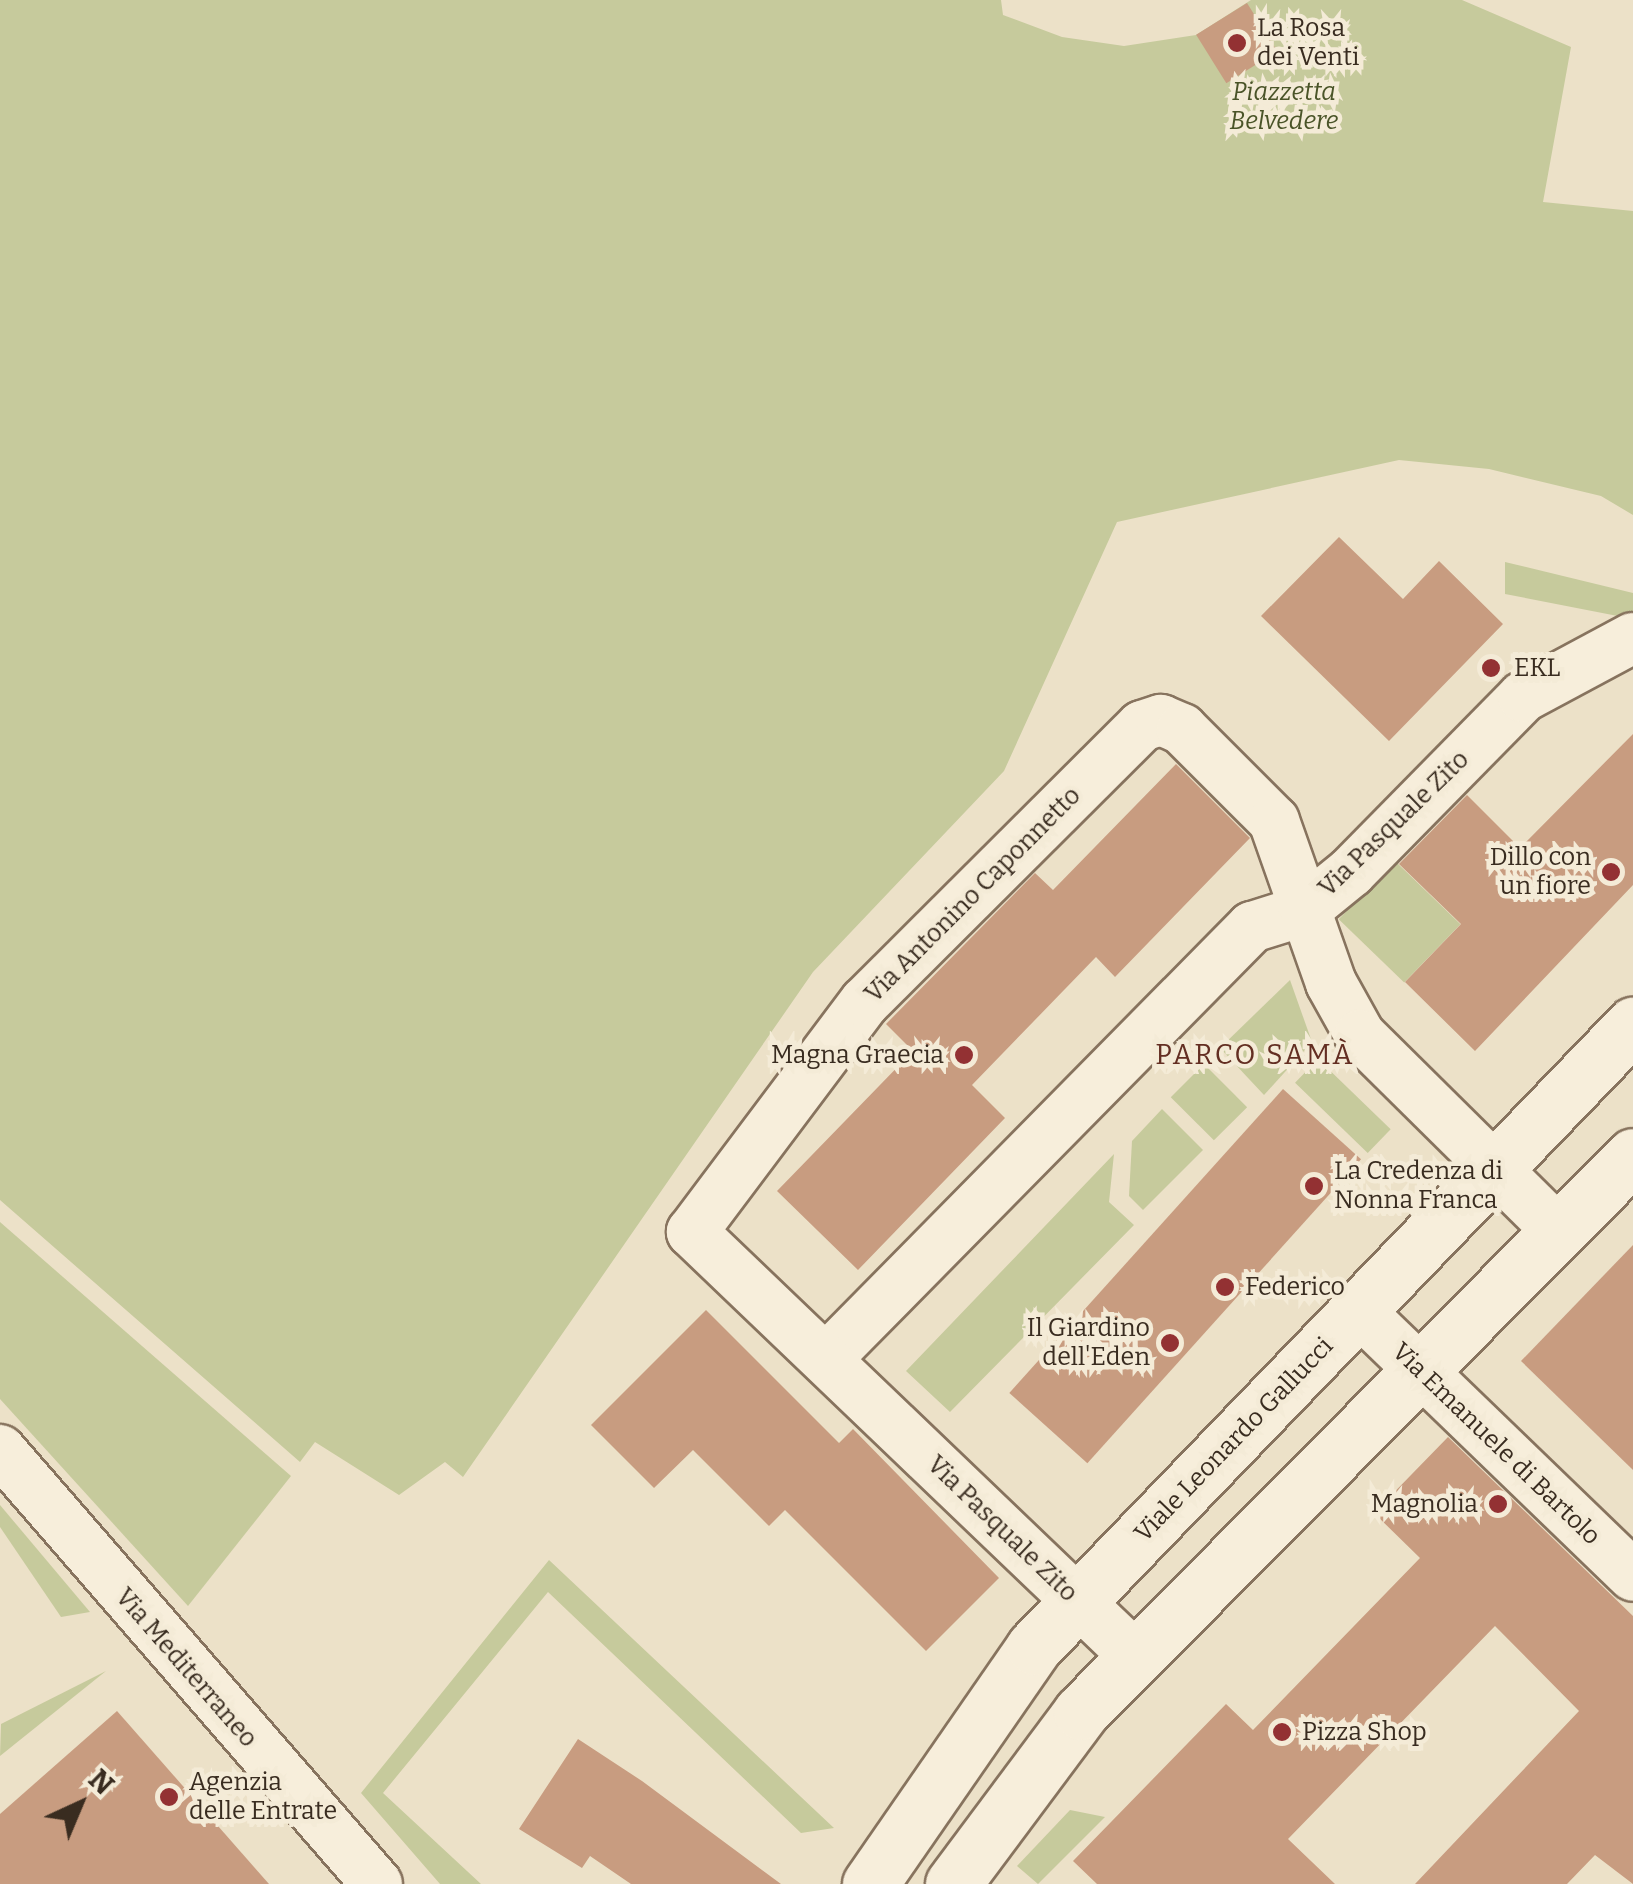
<!DOCTYPE html>
<html>
<head>
<meta charset="utf-8">
<style>
	body { margin:0 }
	#map { position:relative; width:1633px; height:1884px; overflow:hidden; background:#ece1c8; font-family:Bitter,serif }
	div>[style] { position:absolute }
	.green>* { inset:0; background:#c6ca9c; transform-origin:0 0 }
	.building>* { inset:0; background:#c89c80; transform-origin:0 0 }
	.roads { filter:drop-shadow(2px 0 #87735e) drop-shadow(-2px 0 #87735e) drop-shadow(0 2px #87735e) drop-shadow(0 -2px #87735e) }
	.street>* { height:50px; margin:-25px; padding:0 25px; transform-origin:25px; border-radius:25px; background:#f7eedb }
	.secondary>* { height:55px; margin:-27.5px; padding:0 27.5px; transform-origin:27.5px; border-radius:27.5px; background:#f7eedb }
	.dots>* { width:28px; height:28px; translate:-50% -50%; box-sizing:border-box; border:5px solid #f4ebd7; border-radius:50% }
	span { translate:-50% -50%; white-space:nowrap; text-align:center; line-height:1.15; -webkit-text-stroke:9px #f4ebd7; paint-order:stroke }
	.poi-label { font-size:25px; color:#392c20 }
	.left { translate:0 -50%; text-align:left }
	.right { translate:-100% -50%; text-align:right }
	.park-label { font-size:25px; color:#4a5428; font-style:italic }
	.street-label { font-size:25px; color:#392c20 }
	.neighbourhood-label { font-size:28px; color:#632e22; letter-spacing:2.5px }
	.north { position:absolute; left:30px; top:1754px; width:100px; height:100px; -webkit-text-stroke:8px #f4ebd7; paint-order:stroke; rotate:44deg; font-size:28px; font-weight:700; line-height:40px; text-align:center; color:#392c20 }
	.north::after { content:''; display:block; margin:auto; width:35px; height:45px; background:#392c20; clip-path:polygon(50% 0,100% 100%,50% 72%,0 100%) }
</style>
</head>
<body>
<div id="map">
	<div class="green">
		<div style="clip-path:polygon(0 0,1001px 0,1003px 15px,1062px 37px,1124px 46px,1196px 35px,1251px 0,1462px 0,1571px 47px,1543px 202px,1633px 211px,1633px 515px,1601px 496px,1489px 469px,1399px 460px,1117px 522px,1004px 771px,813px 972px,463px 1477px,445px 1462px,399px 1495px,315px 1442px,300px 1462px,0 1200px)"></div>
		<div style="clip-path:polygon(1505px 562px,1633px 593px,1633px 619px,1505px 594px)"></div>
		<div style="left:1395px;top:861px;width:91px;height:81px;rotate:44deg"></div>
		<div style="clip-path:polygon(1290px 980px,1312px 1042px,1264px 1095px,1220px 1048px)"></div>
		<div style="left:1318px;top:1059px;width:101px;height:33px;rotate:44deg"></div>
		<div style="left:1204px;top:1064px;width:61px;height:47px;rotate:45deg"></div>
		<div style="clip-path:polygon(1162px 1109px,1203px 1150px,1143px 1210px,1129px 1196px,1132px 1141px)"></div>
		<div style="clip-path:polygon(1114px 1154px,1109px 1202px,1134px 1225px,950px 1412px,906px 1371px)"></div>
		<div style="clip-path:polygon(0 1222px,291px 1476px,188px 1606px,0 1399px)"></div>
		<div style="clip-path:polygon(0 1505px,90px 1612px,61px 1617px,0 1527px)"></div>
		<div style="clip-path:polygon(549px 1560px,834px 1828px,801px 1833px,548px 1592px,383px 1793px,481px 1884px,440px 1884px,361px 1793px)"></div>
		<div style="clip-path:polygon(106px 1671px,0 1756px,1px 1724px)"></div>
		<div style="clip-path:polygon(1070px 1810px,1105px 1817px,1038px 1884px,1017px 1866px)"></div>
	</div>
	<div class="building">
		<div style="left:1247px;top:3px;width:57px;height:60px;rotate:58deg"></div>
		<div style="clip-path:polygon(1339px 537px,1403px 599px,1439px 561px,1503px 624px,1389px 741px,1261px 616px)"></div>
		<div style="clip-path:polygon(1633px 734px,1633px 885px,1475px 1051px,1405px 982px,1461px 924px,1399px 864px,1467px 795px,1520px 848px)"></div>
		<div style="clip-path:polygon(1176px 764px,1250px 838px,1115px 977px,1096px 957px,972px 1085px,1005px 1118px,858px 1270px,777px 1191px,913px 1051px,886px 1024px,1035px 873px,1053px 890px)"></div>
		<div style="left:1283px;top:1089px;width:105px;height:409px;rotate:42deg"></div>
		<div style="clip-path:polygon(1633px 1245px,1633px 1470px,1521px 1361px)"></div>
		<div style="clip-path:polygon(706px 1310px,839px 1443px,853px 1429px,999px 1578px,926px 1651px,785px 1510px,769px 1526px,693px 1450px,654px 1488px,591px 1425px)"></div>
		<div style="clip-path:polygon(1448px 1437px,1633px 1616px,1633px 1884px,1595px 1855px,1567px 1884px,1415px 1884px,1579px 1711px,1495px 1626px,1288px 1839px,1335px 1884px,1097px 1884px,1073px 1861px,1226px 1704px,1253px 1730px,1420px 1558px,1374px 1513px)"></div>
		<div style="clip-path:polygon(117px 1711px,269px 1884px,0 1884px,0 1814px)"></div>
		<div style="clip-path:polygon(578px 1739px,642px 1781px,781px 1884px,631px 1884px,590px 1856px,582px 1868px,519px 1829px)"></div>
	</div>
	<div class="roads">
		<div class="street">
			<div style="left:1359px;top:1311px;width:381px;rotate:44deg"></div>
			<div style="left:826px;top:1359px;width:607px;rotate:-45.4deg"></div>
			<div style="left:1252px;top:927px;width:53px;rotate:-17.4deg"></div>
			<div style="left:1303px;top:911px;width:62px;rotate:-39.1deg"></div>
			<div style="left:1351px;top:872px;width:245px;rotate:-45.5deg"></div>
			<div style="left:1523px;top:697px;width:125px;rotate:-28.2deg"></div>
			<div style="left:0;top:1450px;width:575px;rotate:49.02deg"></div>
			<div style="left:1136px;top:1657px;width:615px;rotate:-136.25deg"></div>
			<div style="left:692px;top:1232px;width:288px;rotate:-53.1deg"></div>
			<div style="left:865px;top:1002px;width:391px;rotate:-44.9deg"></div>
			<div style="left:1142px;top:726px;width:20px;rotate:-18deg"></div>
			<div style="left:1161px;top:720px;width:23px;rotate:23deg"></div>
			<div style="left:1182px;top:729px;width:130px;rotate:45deg"></div>
			<div style="left:1274px;top:821px;width:172px;rotate:70.6deg"></div>
			<div style="left:1331px;top:983px;width:60px;rotate:60.9deg"></div>
			<div style="left:1360px;top:1035px;width:279px;rotate:44.7deg"></div>
		</div>
		<div class="secondary">
			<div style="left:870px;top:1884px;width:288px;rotate:-55.3deg"></div>
			<div style="left:1034px;top:1647px;width:864px;rotate:-46.08deg"></div>
			<div style="left:953px;top:1884px;width:214px;rotate:-53.3deg"></div>
			<div style="left:1081px;top:1712px;width:783px;rotate:-45.21deg"></div>
		</div>
	</div>
	<div class="dots">
		<div style="left:1237px;top:43px;background:#933133"></div>
		<div style="left:1491px;top:668px;background:#933133"></div>
		<div style="left:1611px;top:872px;background:#933133"></div>
		<div style="left:964px;top:1055px;background:#933133"></div>
		<div style="left:1314px;top:1186px;background:#933133"></div>
		<div style="left:1225px;top:1287px;background:#933133"></div>
		<div style="left:1170px;top:1343px;background:#933133"></div>
		<div style="left:1498px;top:1504px;background:#933133"></div>
		<div style="left:1282px;top:1732px;background:#933133"></div>
		<div style="left:169px;top:1797px;background:#933133"></div>
	</div>
	<div class="poi-label">
		<span class="left" style="left:1257px;top:43px">La Rosa<br>dei Venti</span>
		<span class="left" style="left:1514px;top:668px">EKL</span>
		<span class="right" style="left:1591px;top:872px">Dillo con<br>un fiore</span>
		<span class="right" style="left:944px;top:1055px">Magna Graecia</span>
		<span class="left" style="left:1334px;top:1186px">La Credenza di<br>Nonna Franca</span>
		<span class="left" style="left:1245px;top:1287px">Federico</span>
		<span class="right" style="left:1150px;top:1343px">Il Giardino<br>dell'Eden</span>
		<span class="right" style="left:1478px;top:1504px">Magnolia</span>
		<span class="left" style="left:1302px;top:1732px">Pizza Shop</span>
		<span class="left" style="left:189px;top:1797px">Agenzia<br>delle Entrate</span>
	</div>
	<div class="park-label">
		<span style="left:1284px;top:107px">Piazzetta<br>Belvedere</span>
	</div>
	<div class="street-label">
		<span style="left:1394px;top:824px;rotate:-44deg">Via Pasquale Zito</span>
		<span style="left:973px;top:895px;rotate:-45deg">Via Antonino Caponnetto</span>
		<span style="left:1234px;top:1440px;rotate:-46deg">Viale Leonardo Gallucci</span>
		<span style="left:1496px;top:1444px;rotate:44deg">Via Emanuele di Bartolo</span>
		<span style="left:1002px;top:1529px;rotate:44deg">Via Pasquale Zito</span>
		<span style="left:186px;top:1668px;rotate:49deg">Via Mediterraneo</span>
	</div>
	<div class="neighbourhood-label">
		<span style="left:1255px;top:1055px">PARCO SAMÀ</span>
	</div>
	<div class="north">N</div>
</div>
</body>
</html>
